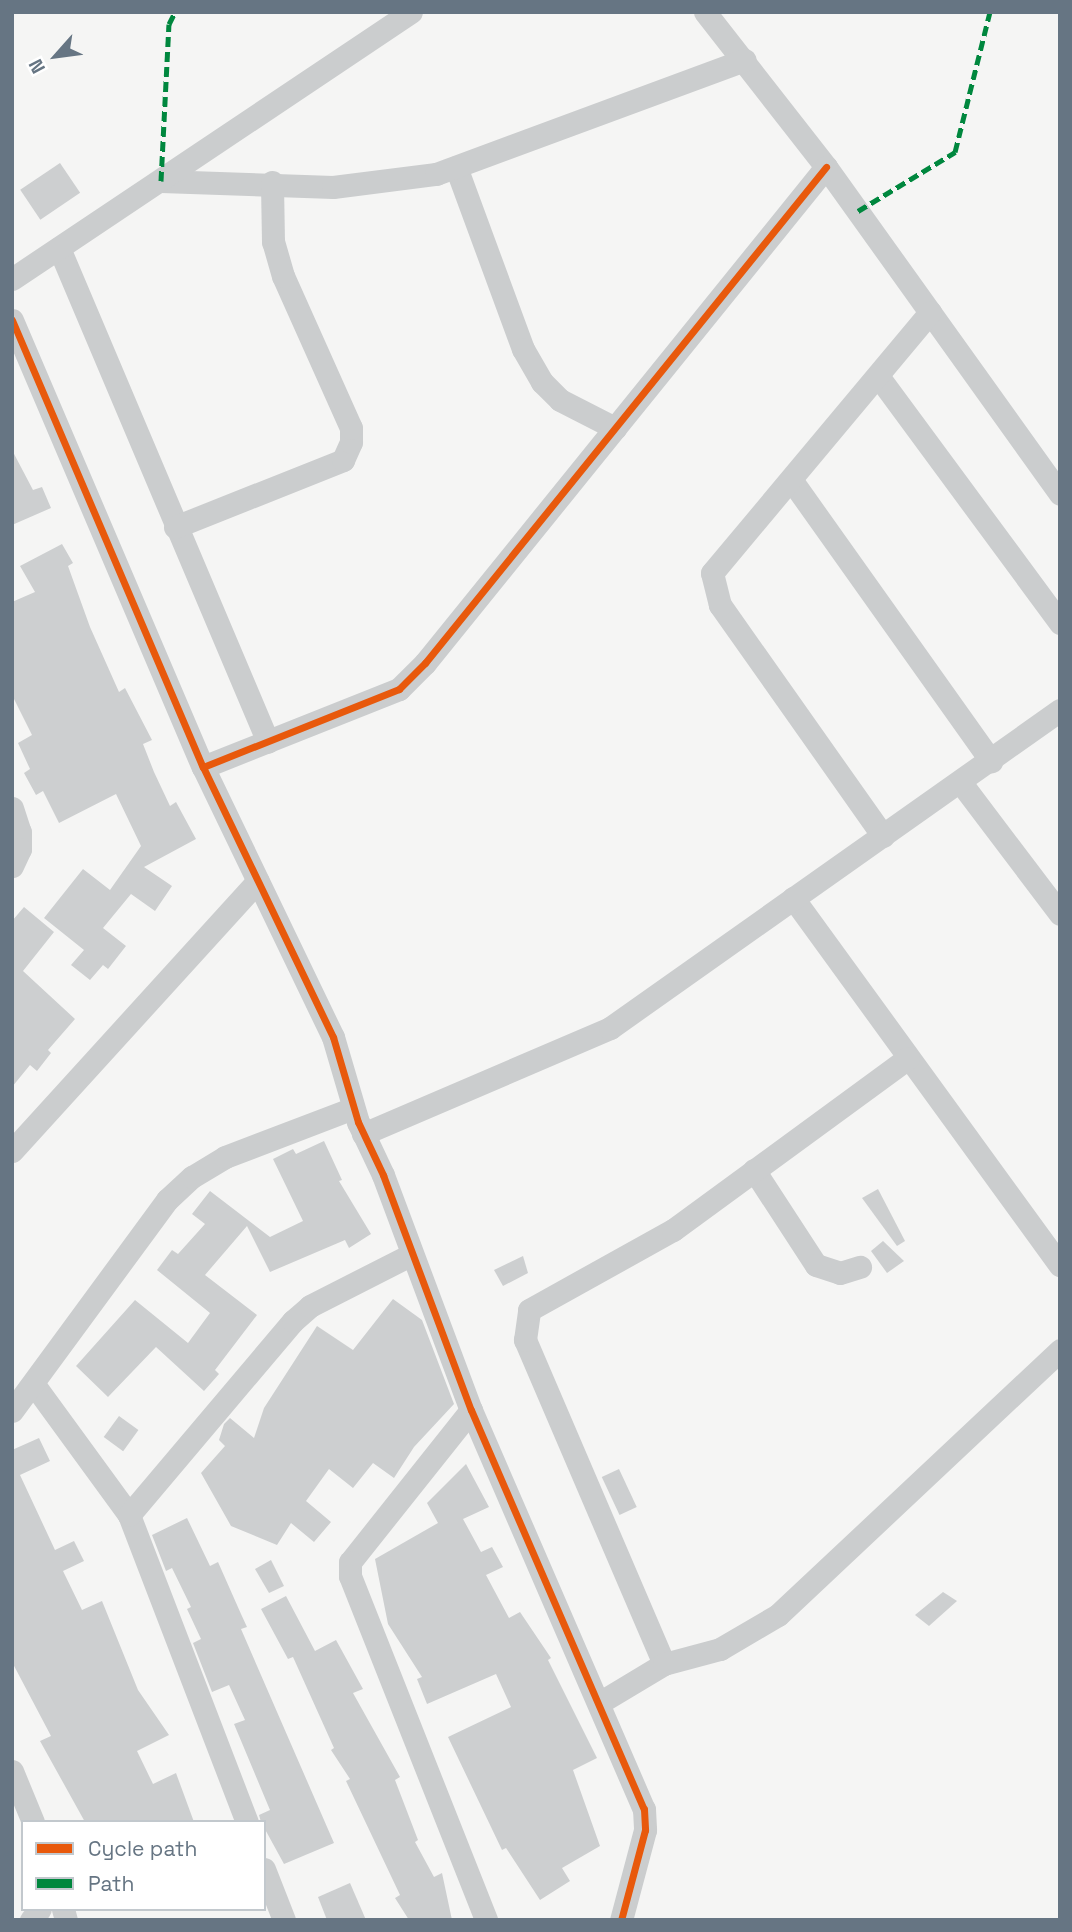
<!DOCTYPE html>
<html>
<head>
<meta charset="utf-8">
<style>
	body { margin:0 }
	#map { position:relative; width:1072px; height:1932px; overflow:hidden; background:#f5f5f4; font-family:"Space Grotesk",sans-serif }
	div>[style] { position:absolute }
	.building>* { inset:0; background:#cdcfd0; transform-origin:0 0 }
	.minor>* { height:23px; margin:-11.5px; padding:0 11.5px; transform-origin:11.5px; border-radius:11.5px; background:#cbcdce }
	.quiet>* { height:5px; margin-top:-2.5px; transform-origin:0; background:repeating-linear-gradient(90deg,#00873e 0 10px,transparent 0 15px) }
	.cycleway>* { height:7px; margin:-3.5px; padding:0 3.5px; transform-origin:3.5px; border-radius:3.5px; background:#e8590c }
	span { translate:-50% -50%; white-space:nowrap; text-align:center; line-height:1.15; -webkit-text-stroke:7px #fff; paint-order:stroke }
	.frame { position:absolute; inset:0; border:14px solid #667583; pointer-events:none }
	.legend { position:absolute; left:21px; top:1820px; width:245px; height:91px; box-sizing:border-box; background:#fff; border:2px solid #c2c8cd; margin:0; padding:9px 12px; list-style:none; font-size:21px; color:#667583 }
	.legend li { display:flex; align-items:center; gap:14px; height:35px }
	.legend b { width:35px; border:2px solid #c2c8cd }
	.north { position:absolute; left:21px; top:21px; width:70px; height:70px; -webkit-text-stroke:5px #fff; paint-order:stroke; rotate:242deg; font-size:19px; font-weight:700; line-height:28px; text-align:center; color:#667583 }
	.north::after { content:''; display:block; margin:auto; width:24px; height:32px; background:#667583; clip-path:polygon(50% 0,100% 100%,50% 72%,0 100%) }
</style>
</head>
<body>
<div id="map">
	<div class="building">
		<div style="left:60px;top:163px;width:36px;height:48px;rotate:56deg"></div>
		<div style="clip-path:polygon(12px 450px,33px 490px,42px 487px,51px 508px,12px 525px)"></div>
		<div style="clip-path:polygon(62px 544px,73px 563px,68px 566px,90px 627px,119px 692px,125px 688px,152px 740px,143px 744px,154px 772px,170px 806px,176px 802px,196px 839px,144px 867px,172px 886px,155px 911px,131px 894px,103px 928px,126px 946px,108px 969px,103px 965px,90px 980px,71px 965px,84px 950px,44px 918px,83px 869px,110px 890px,141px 846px,116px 794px,59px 823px,43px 791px,36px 795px,24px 773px,30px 769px,18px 743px,32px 735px,12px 695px,12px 602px,35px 592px,20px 566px)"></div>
		<div style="clip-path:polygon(24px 907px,54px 932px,23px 971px,75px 1019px,48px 1050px,51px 1053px,37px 1071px,30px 1065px,12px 1087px,12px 921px)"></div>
		<div style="clip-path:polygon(324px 1141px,342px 1180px,339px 1181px,371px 1234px,349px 1248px,345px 1240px,270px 1272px,247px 1226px,205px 1275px,257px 1315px,215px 1370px,219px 1374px,204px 1391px,156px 1347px,108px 1397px,76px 1366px,135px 1300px,188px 1343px,210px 1313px,157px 1270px,172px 1250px,178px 1254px,205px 1224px,192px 1214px,210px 1191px,270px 1237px,303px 1221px,273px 1159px,293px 1149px,296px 1154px)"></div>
		<div style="clip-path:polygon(878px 1189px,905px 1241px,897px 1246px,862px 1198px)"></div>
		<div style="clip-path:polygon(883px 1241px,904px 1261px,887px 1273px,871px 1251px)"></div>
		<div style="clip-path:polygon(523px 1256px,528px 1273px,503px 1286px,494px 1270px)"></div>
		<div style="clip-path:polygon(393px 1299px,422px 1320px,454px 1404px,414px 1447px,394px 1478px,373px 1463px,353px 1488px,329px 1469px,306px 1501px,331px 1522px,314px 1542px,291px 1523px,277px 1545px,231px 1526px,201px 1473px,225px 1446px,219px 1440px,224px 1424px,230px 1418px,254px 1438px,264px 1408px,317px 1326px,353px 1350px)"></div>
		<div style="left:119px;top:1416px;width:24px;height:26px;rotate:36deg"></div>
		<div style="clip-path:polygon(39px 1438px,50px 1461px,20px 1475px,55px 1550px,74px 1541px,84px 1561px,63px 1571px,82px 1610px,102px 1601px,138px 1690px,169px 1735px,137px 1751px,153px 1784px,176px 1773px,194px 1822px,85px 1822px,40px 1741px,51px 1736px,12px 1662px,12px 1450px)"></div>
		<div style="clip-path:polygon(466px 1464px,489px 1507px,463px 1519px,481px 1552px,492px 1547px,503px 1567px,486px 1575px,509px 1618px,520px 1612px,551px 1658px,548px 1660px,597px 1758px,573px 1770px,600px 1846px,562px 1868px,570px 1881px,540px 1900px,506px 1848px,502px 1850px,448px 1737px,511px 1707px,496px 1674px,427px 1704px,417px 1679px,422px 1677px,388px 1624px,375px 1559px,438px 1523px,427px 1503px)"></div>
		<div style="left:619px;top:1469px;width:42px;height:19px;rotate:65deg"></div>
		<div style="clip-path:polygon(187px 1518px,210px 1566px,218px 1562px,241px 1614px,247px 1627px,241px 1629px,334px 1843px,284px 1864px,261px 1822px,259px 1815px,270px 1810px,234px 1724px,245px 1720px,229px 1685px,212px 1692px,193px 1643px,201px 1639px,187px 1609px,191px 1607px,172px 1568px,166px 1571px,152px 1535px)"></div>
		<div style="clip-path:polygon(271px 1560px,284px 1586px,269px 1593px,255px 1569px)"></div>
		<div style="clip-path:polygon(943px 1592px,957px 1601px,929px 1626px,915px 1615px)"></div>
		<div style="clip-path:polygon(286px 1596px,315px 1651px,336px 1640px,363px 1689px,353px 1693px,400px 1777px,395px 1780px,418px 1840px,415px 1842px,434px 1877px,442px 1873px,452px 1920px,409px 1920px,395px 1898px,400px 1895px,346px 1781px,350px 1779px,331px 1750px,334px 1748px,293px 1657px,288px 1659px,261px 1609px)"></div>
		<div style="clip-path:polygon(350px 1883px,366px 1920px,327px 1920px,318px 1897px)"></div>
	</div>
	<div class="minor">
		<div style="left:705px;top:12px;width:197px;rotate:52deg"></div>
		<div style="left:826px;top:167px;width:402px;rotate:54.4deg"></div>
		<div style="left:456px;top:167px;width:194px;rotate:69.8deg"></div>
		<div style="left:523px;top:349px;width:38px;rotate:60deg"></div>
		<div style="left:542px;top:382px;width:25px;rotate:45deg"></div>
		<div style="left:560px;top:400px;width:62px;rotate:27deg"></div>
		<div style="left:161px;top:181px;width:172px;rotate:2deg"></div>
		<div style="left:333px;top:187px;width:104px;rotate:-7.2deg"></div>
		<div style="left:436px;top:174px;width:329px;rotate:-20.3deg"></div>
		<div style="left:59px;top:248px;width:536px;rotate:67.07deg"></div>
		<div style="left:12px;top:279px;width:480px;rotate:-33.8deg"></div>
		<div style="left:12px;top:320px;width:486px;rotate:66.9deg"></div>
		<div style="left:203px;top:767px;width:300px;rotate:64.3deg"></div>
		<div style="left:333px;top:1037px;width:89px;rotate:73.6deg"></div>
		<div style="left:358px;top:1122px;width:59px;rotate:64.7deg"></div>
		<div style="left:383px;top:1175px;width:251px;rotate:69.5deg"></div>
		<div style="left:471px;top:1410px;width:435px;rotate:66.6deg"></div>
		<div style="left:644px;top:1809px;width:21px;rotate:87deg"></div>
		<div style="left:645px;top:1830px;width:93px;rotate:104.9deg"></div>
		<div style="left:878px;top:376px;width:307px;rotate:53.6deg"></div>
		<div style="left:792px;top:481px;width:344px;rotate:54.6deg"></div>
		<div style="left:175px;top:527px;width:181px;rotate:-21.7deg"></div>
		<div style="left:343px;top:460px;width:20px;rotate:-66deg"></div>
		<div style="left:351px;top:442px;width:14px;rotate:-90deg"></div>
		<div style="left:351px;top:428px;width:167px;rotate:-114.1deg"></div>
		<div style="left:283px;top:276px;width:35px;rotate:-106deg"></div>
		<div style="left:273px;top:242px;width:60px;rotate:-91deg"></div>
		<div style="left:203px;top:767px;width:211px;rotate:-21.7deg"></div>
		<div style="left:399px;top:689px;width:37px;rotate:-45deg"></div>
		<div style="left:425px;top:663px;width:638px;rotate:-51.05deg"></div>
		<div style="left:961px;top:783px;width:164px;rotate:52.9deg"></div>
		<div style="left:12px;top:808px;width:25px;rotate:72deg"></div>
		<div style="left:20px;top:832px;width:17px;rotate:90deg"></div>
		<div style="left:20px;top:849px;width:19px;rotate:115deg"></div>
		<div style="left:883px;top:836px;width:283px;rotate:-125.2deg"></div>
		<div style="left:720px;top:605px;width:33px;rotate:-104deg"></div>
		<div style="left:712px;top:573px;width:340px;rotate:-50.1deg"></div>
		<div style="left:793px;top:898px;width:454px;rotate:54deg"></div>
		<div style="left:363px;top:1134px;width:269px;rotate:-23.2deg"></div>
		<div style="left:610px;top:1028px;width:551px;rotate:-35.25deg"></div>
		<div style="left:12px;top:1151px;width:365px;rotate:-47.7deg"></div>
		<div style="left:754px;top:1170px;width:113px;rotate:56.9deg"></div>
		<div style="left:816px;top:1265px;width:25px;rotate:18deg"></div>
		<div style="left:840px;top:1273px;width:21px;rotate:-17deg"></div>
		<div style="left:35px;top:1386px;width:160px;rotate:53.9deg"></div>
		<div style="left:129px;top:1515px;width:329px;rotate:69deg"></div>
		<div style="left:471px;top:1410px;width:194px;rotate:128.5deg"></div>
		<div style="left:350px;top:1562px;width:14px;rotate:90deg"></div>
		<div style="left:350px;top:1576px;width:370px;rotate:68.4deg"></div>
		<div style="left:12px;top:1411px;width:262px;rotate:-53.7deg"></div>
		<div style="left:167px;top:1200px;width:34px;rotate:-43deg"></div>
		<div style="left:192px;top:1177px;width:39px;rotate:-31deg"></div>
		<div style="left:225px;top:1157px;width:137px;rotate:-20.9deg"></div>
		<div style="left:129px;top:1515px;width:254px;rotate:-49.8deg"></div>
		<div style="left:293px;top:1321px;width:23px;rotate:-41deg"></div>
		<div style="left:310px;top:1306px;width:112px;rotate:-27deg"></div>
		<div style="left:664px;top:1664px;width:353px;rotate:-113.2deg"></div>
		<div style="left:525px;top:1340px;width:30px;rotate:-82deg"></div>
		<div style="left:529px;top:1310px;width:165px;rotate:-29.1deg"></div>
		<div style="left:673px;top:1230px;width:291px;rotate:-36.2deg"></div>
		<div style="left:599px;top:1703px;width:76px;rotate:-31deg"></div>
		<div style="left:664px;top:1664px;width:58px;rotate:-15deg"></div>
		<div style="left:720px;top:1649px;width:67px;rotate:-30.4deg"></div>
		<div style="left:778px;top:1615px;width:387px;rotate:-43.2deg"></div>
		<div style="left:12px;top:1771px;width:55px;rotate:67.6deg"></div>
		<div style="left:264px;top:1869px;width:55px;rotate:68.6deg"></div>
		<div style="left:63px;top:1909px;width:11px;rotate:75deg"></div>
		<div style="left:31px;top:1920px;width:14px;rotate:-51deg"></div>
	</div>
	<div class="quiet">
		<div style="left:161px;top:181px;width:157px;rotate:-87.1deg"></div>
		<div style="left:169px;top:24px;width:13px;rotate:-63deg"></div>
		<div style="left:858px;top:211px;width:114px;rotate:-31.3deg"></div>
		<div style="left:955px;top:152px;width:144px;rotate:-76deg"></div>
	</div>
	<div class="cycleway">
		<div style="left:12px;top:320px;width:486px;rotate:66.9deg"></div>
		<div style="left:203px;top:767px;width:300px;rotate:64.3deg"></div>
		<div style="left:333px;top:1037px;width:89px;rotate:73.6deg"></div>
		<div style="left:358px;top:1122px;width:59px;rotate:64.7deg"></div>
		<div style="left:383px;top:1175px;width:251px;rotate:69.5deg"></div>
		<div style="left:471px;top:1410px;width:435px;rotate:66.6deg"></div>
		<div style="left:644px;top:1809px;width:21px;rotate:87deg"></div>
		<div style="left:645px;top:1830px;width:93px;rotate:104.9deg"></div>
		<div style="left:203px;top:767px;width:211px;rotate:-21.7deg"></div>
		<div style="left:399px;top:689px;width:37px;rotate:-45deg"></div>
		<div style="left:425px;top:663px;width:638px;rotate:-51.05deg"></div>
	</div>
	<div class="frame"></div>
	<ul class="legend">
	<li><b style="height:9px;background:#e8590c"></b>Cycle path</li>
	<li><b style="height:9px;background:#00873e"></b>Path</li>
	</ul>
	<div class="north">N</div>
</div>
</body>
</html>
